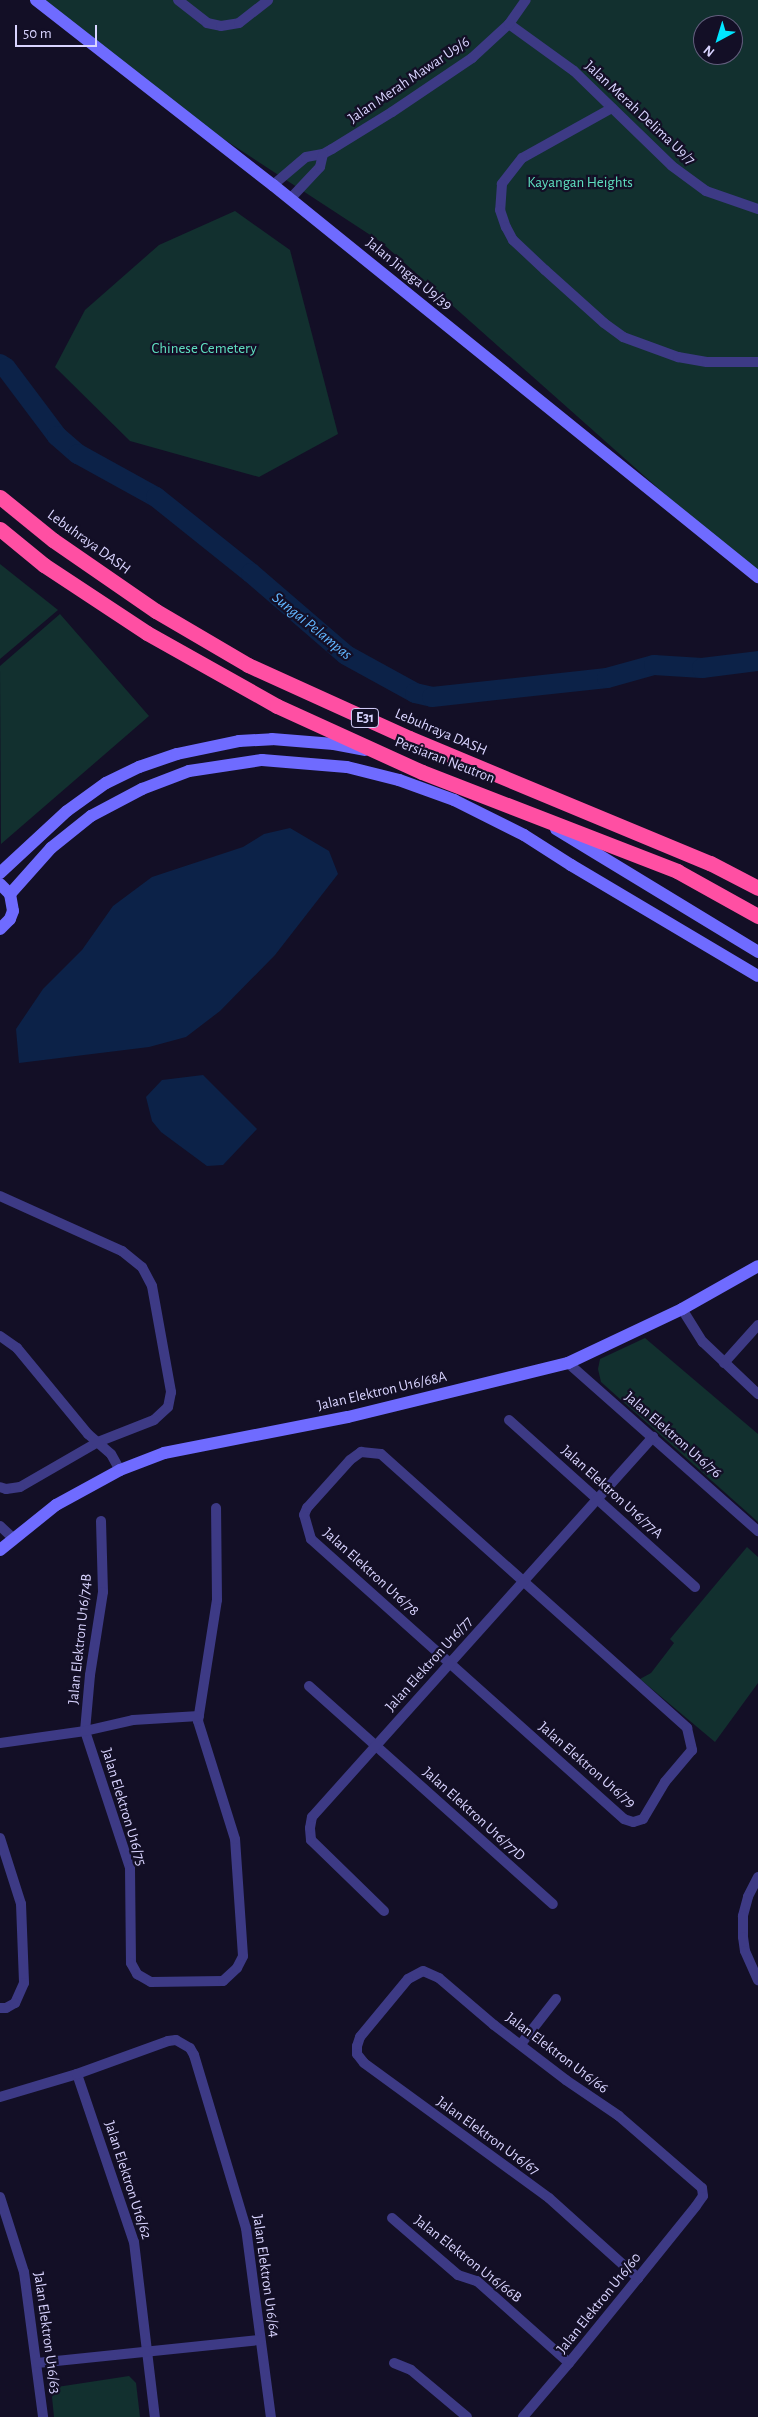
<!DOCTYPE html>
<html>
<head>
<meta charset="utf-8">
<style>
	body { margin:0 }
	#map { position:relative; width:758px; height:2417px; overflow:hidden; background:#130f26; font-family:"Alegreya Sans",sans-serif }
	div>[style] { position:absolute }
	.green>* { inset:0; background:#12302f }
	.water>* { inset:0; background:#0c2248 }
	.river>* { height:20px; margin:-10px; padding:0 10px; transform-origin:10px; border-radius:10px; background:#0c2248 }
	.street>* { height:10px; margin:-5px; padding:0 5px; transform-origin:5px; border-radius:5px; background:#3d3a85 }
	.secondary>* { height:12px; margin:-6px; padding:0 6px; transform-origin:6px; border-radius:6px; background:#6f6bff }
	.highway>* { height:15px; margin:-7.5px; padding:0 7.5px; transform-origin:7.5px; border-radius:7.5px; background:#ff4fa3 }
	.highway-bridge>* { height:15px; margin:-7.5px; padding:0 7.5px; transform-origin:7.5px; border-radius:7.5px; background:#ff4fa3 }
	span { translate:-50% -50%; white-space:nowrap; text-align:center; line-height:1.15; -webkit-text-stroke:4.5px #130f26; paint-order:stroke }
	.shield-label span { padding:1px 4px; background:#130f26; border:1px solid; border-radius:4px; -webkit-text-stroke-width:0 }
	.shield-label { font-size:14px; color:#d9d4ff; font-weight:700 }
	.street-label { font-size:15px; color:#d9d4ff }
	.park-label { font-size:15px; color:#5fe0c0 }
	.water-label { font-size:16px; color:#62b6ff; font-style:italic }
	.north { position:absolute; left:693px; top:15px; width:50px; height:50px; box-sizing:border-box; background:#130f26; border:1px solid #625e7d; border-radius:50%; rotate:219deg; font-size:14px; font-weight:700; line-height:20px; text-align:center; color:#d9d4ff }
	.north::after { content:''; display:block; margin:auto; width:18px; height:22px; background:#00e5ff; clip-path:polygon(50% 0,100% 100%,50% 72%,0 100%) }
	.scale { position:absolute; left:15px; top:25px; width:82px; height:22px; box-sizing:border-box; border:2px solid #d9d4ff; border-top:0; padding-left:6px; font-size:15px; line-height:18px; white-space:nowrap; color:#d9d4ff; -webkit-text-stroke:4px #130f26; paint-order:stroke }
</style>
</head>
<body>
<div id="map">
	<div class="green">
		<div style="clip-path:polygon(evenodd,38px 0,758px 0,758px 569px,749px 569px,381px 242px,167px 102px,38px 0,703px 25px,733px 25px,733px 55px,703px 55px,703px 25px)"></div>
		<div style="clip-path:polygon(235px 211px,290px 250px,338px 434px,259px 477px,130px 441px,55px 367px,85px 310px,159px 245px)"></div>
		<div style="clip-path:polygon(0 564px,58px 610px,0 659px)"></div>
		<div style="clip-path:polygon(60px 614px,149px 716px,1px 844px,0 666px)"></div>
		<div style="clip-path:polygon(645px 1338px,758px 1434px,758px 1522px,601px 1382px,598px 1369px,600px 1359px)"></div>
		<div style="clip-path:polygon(747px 1547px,758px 1557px,758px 1683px,715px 1742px,640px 1679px,651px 1673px,674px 1643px,670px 1639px)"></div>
		<div style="clip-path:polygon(129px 2376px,136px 2383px,140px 2417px,54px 2417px,52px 2397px,57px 2387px)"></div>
	</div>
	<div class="water">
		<div style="clip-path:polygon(290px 828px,329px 851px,338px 874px,275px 955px,220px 1011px,186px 1037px,149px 1047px,19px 1063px,16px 1029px,43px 989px,82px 950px,113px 906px,152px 877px,243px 847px,264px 834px)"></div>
		<div style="clip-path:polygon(203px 1075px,257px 1129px,223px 1165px,207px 1166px,161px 1132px,152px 1121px,146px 1097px,162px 1080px)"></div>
	</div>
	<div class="river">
		<div style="left:0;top:364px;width:7px;rotate:34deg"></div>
		<div style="left:6px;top:368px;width:85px;rotate:53.1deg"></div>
		<div style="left:57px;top:436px;width:28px;rotate:41deg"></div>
		<div style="left:78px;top:454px;width:89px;rotate:28.9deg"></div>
		<div style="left:156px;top:497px;width:122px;rotate:38.7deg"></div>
		<div style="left:251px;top:573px;width:125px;rotate:40.8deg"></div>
		<div style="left:346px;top:655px;width:79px;rotate:28.8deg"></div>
		<div style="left:415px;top:693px;width:17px;rotate:13deg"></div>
		<div style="left:432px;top:697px;width:176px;rotate:-6.2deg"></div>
		<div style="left:607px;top:678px;width:49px;rotate:-15.5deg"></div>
		<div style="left:654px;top:665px;width:48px;rotate:3.6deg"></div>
		<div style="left:702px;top:668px;width:56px;rotate:-7.1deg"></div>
	</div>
	<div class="street">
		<div style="left:178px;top:0;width:37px;rotate:38deg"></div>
		<div style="left:207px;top:23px;width:14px;rotate:12deg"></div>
		<div style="left:221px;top:26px;width:18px;rotate:-9deg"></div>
		<div style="left:239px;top:23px;width:37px;rotate:-38deg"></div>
		<div style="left:509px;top:24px;width:80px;rotate:35.9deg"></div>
		<div style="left:574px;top:71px;width:136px;rotate:44.1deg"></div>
		<div style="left:672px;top:166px;width:42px;rotate:36.3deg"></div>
		<div style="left:706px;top:191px;width:55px;rotate:19.1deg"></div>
		<div style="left:612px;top:108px;width:103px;rotate:150.9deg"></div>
		<div style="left:522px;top:158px;width:33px;rotate:128deg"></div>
		<div style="left:502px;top:184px;width:26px;rotate:94deg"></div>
		<div style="left:500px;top:210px;width:18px;rotate:71deg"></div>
		<div style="left:506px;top:227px;width:15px;rotate:62deg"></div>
		<div style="left:513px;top:240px;width:44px;rotate:43.2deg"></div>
		<div style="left:545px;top:270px;width:79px;rotate:41.9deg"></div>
		<div style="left:604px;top:323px;width:24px;rotate:36deg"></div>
		<div style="left:623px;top:337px;width:59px;rotate:20deg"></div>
		<div style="left:678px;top:357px;width:29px;rotate:10deg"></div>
		<div style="left:707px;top:362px;width:51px"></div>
		<div style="left:273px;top:185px;width:43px;rotate:-40.3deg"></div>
		<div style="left:306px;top:157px;width:17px;rotate:-10deg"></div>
		<div style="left:323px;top:154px;width:10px;rotate:-29deg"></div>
		<div style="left:332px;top:149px;width:70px;rotate:-31.7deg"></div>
		<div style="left:392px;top:112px;width:97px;rotate:-34deg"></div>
		<div style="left:472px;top:58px;width:50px;rotate:-42.6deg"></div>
		<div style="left:509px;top:24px;width:29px;rotate:-55deg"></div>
		<div style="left:290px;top:199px;width:44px;rotate:-46.8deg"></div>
		<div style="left:320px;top:167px;width:13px;rotate:-77deg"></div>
		<div style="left:0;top:1196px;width:134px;rotate:24.3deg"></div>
		<div style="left:122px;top:1251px;width:26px;rotate:39deg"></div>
		<div style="left:142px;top:1267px;width:21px;rotate:62deg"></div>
		<div style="left:152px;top:1286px;width:108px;rotate:79.8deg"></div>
		<div style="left:171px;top:1392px;width:15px;rotate:101deg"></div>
		<div style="left:168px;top:1407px;width:19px;rotate:137deg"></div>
		<div style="left:154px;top:1420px;width:60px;rotate:158.6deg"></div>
		<div style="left:98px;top:1442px;width:90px;rotate:150deg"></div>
		<div style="left:20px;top:1487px;width:14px;rotate:172deg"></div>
		<div style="left:6px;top:1489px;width:6px;rotate:-162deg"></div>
		<div style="left:682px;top:1309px;width:39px;rotate:58deg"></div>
		<div style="left:703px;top:1342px;width:76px;rotate:43.4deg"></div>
		<div style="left:0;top:1336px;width:21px;rotate:35deg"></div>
		<div style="left:17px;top:1348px;width:112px;rotate:50.5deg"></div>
		<div style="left:88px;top:1434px;width:30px;rotate:41deg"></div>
		<div style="left:111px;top:1454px;width:18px;rotate:61deg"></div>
		<div style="left:568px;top:1363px;width:254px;rotate:41.5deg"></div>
		<div style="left:724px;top:1363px;width:51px;rotate:-48.2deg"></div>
		<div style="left:509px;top:1420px;width:250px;rotate:41.9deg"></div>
		<div style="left:361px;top:1452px;width:20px;rotate:6deg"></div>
		<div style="left:381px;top:1454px;width:411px;rotate:41.8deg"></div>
		<div style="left:687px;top:1728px;width:23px;rotate:77deg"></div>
		<div style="left:692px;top:1750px;width:42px;rotate:130.2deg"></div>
		<div style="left:665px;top:1782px;width:43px;rotate:120.7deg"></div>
		<div style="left:643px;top:1819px;width:10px;rotate:163deg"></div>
		<div style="left:633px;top:1822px;width:9px;rotate:-162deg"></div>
		<div style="left:624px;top:1819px;width:420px;rotate:-138.2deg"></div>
		<div style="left:311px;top:1539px;width:25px;rotate:-106deg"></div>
		<div style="left:304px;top:1515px;width:8px;rotate:-67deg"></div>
		<div style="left:307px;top:1508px;width:64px;rotate:-48.1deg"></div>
		<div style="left:350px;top:1460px;width:14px;rotate:-36deg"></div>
		<div style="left:101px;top:1521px;width:71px;rotate:88.4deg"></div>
		<div style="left:103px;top:1592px;width:84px;rotate:98.9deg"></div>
		<div style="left:90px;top:1675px;width:56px;rotate:95.1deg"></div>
		<div style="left:85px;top:1731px;width:144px;rotate:71.8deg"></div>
		<div style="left:130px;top:1868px;width:95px;rotate:89.4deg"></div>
		<div style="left:131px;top:1963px;width:13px;rotate:61deg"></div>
		<div style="left:137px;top:1974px;width:16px;rotate:30deg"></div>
		<div style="left:151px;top:1982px;width:72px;rotate:-0.8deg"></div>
		<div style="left:223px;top:1981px;width:19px;rotate:-43deg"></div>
		<div style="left:237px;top:1968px;width:13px;rotate:-63deg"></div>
		<div style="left:243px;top:1956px;width:117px;rotate:-93.9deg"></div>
		<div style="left:235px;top:1839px;width:124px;rotate:-107.4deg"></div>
		<div style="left:198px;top:1721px;width:122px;rotate:-81.1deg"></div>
		<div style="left:217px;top:1600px;width:92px;rotate:-90.6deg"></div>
		<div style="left:0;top:1526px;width:18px;rotate:43deg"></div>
		<div style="left:309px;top:1686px;width:327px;rotate:41.8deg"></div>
		<div style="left:0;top:1743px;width:86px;rotate:-8deg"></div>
		<div style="left:85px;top:1731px;width:49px;rotate:-12.9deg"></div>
		<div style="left:133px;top:1720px;width:66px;rotate:-3.5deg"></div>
		<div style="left:0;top:1838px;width:69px;rotate:72.3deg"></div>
		<div style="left:21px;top:1904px;width:79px;rotate:87.8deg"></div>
		<div style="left:24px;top:1983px;width:22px;rotate:114deg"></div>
		<div style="left:15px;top:2003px;width:10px;rotate:151deg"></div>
		<div style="left:6px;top:2008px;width:6px;rotate:180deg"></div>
		<div style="left:758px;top:1877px;width:22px;rotate:117deg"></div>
		<div style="left:748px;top:1897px;width:20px;rotate:105deg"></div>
		<div style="left:743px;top:1916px;width:21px;rotate:90deg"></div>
		<div style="left:743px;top:1937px;width:14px;rotate:82deg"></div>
		<div style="left:745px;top:1951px;width:32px;rotate:66deg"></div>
		<div style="left:384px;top:1911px;width:102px;rotate:-135.8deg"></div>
		<div style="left:311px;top:1840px;width:12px;rotate:-95deg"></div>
		<div style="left:310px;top:1828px;width:11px;rotate:-80deg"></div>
		<div style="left:312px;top:1817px;width:511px;rotate:-48.1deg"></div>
		<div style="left:521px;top:2044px;width:57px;rotate:-52.1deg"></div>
		<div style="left:77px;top:2074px;width:177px;rotate:71.3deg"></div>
		<div style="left:134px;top:2242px;width:176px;rotate:83.2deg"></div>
		<div style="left:0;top:2097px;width:80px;rotate:-16.6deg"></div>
		<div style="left:77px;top:2074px;width:97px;rotate:-19.9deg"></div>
		<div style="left:168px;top:2041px;width:8px;rotate:-7deg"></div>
		<div style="left:176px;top:2040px;width:16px;rotate:30deg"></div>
		<div style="left:190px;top:2048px;width:8px;rotate:60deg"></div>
		<div style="left:194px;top:2055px;width:181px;rotate:73.3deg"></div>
		<div style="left:246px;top:2228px;width:191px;rotate:82.5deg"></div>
		<div style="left:0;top:2197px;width:79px;rotate:72.3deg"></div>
		<div style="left:24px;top:2272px;width:146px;rotate:82.5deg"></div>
		<div style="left:392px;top:2218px;width:87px;rotate:40.8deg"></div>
		<div style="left:458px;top:2275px;width:20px;rotate:18deg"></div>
		<div style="left:477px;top:2281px;width:123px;rotate:41.7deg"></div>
		<div style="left:37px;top:2363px;width:224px;rotate:-5.9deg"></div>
		<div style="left:394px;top:2363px;width:18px;rotate:22deg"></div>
		<div style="left:411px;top:2370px;width:73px;rotate:40deg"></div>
		<div style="left:523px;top:2417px;width:71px;rotate:-49.6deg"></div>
		<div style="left:569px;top:2363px;width:109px;rotate:-50.9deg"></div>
		<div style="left:638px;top:2278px;width:92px;rotate:-51.1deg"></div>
		<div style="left:696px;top:2206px;width:12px;rotate:-55deg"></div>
		<div style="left:703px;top:2196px;width:8px;rotate:-97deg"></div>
		<div style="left:702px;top:2188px;width:110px;rotate:-139.1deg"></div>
		<div style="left:619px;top:2116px;width:64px;rotate:-145.8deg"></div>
		<div style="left:566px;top:2080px;width:91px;rotate:-142.6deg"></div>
		<div style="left:494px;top:2025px;width:72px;rotate:-139.5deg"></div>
		<div style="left:439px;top:1978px;width:17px;rotate:-156deg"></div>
		<div style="left:423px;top:1971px;width:17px;rotate:152deg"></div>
		<div style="left:408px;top:1979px;width:75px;rotate:129.6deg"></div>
		<div style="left:360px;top:2037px;width:9px;rotate:108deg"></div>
		<div style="left:357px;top:2046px;width:8px;rotate:90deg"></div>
		<div style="left:357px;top:2054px;width:11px;rotate:52deg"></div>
		<div style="left:364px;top:2063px;width:229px;rotate:36.1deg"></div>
		<div style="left:549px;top:2198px;width:120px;rotate:42deg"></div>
	</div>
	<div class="secondary">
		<div style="left:36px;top:0;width:301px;rotate:38deg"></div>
		<div style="left:273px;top:185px;width:624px;rotate:38.95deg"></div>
		<div style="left:556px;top:829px;width:237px;rotate:31.3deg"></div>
		<div style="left:0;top:873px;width:91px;rotate:-42.8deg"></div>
		<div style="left:67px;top:811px;width:48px;rotate:-35.7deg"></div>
		<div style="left:106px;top:783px;width:37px;rotate:-26deg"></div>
		<div style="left:139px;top:767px;width:40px;rotate:-18.9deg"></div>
		<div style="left:177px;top:754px;width:63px;rotate:-11.8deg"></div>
		<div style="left:239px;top:741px;width:33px;rotate:-3deg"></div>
		<div style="left:272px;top:739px;width:62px;rotate:4.6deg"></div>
		<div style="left:334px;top:744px;width:31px;rotate:11deg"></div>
		<div style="left:0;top:884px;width:14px;rotate:45deg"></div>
		<div style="left:10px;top:894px;width:17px;rotate:80deg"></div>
		<div style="left:13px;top:911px;width:9px;rotate:111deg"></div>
		<div style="left:10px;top:919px;width:14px;rotate:135deg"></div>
		<div style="left:10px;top:894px;width:62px;rotate:-48.3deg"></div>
		<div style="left:51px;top:848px;width:51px;rotate:-38.7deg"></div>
		<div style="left:91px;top:816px;width:58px;rotate:-27.9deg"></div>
		<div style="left:142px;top:789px;width:50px;rotate:-21deg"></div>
		<div style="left:189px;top:771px;width:74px;rotate:-8.6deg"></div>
		<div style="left:262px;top:760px;width:85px;rotate:4.7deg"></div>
		<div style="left:347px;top:767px;width:54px;rotate:14deg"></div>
		<div style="left:399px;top:780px;width:59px;rotate:20deg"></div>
		<div style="left:454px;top:800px;width:78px;rotate:26.6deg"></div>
		<div style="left:524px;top:835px;width:56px;rotate:32.6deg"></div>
		<div style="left:571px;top:865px;width:217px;rotate:30.7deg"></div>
		<div style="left:0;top:1550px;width:72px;rotate:-38.8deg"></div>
		<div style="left:56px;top:1505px;width:73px;rotate:-28.7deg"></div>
		<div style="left:120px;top:1470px;width:47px;rotate:-21.1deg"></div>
		<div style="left:164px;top:1453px;width:187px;rotate:-11.1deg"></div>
		<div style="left:348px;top:1417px;width:227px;rotate:-13.8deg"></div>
		<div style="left:568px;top:1363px;width:126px;rotate:-25.3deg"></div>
		<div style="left:682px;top:1309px;width:87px;rotate:-29.5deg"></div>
	</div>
	<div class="highway">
		<div style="left:0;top:497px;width:68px;rotate:39.1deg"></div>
		<div style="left:53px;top:540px;width:125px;rotate:34.6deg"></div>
		<div style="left:156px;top:611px;width:107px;rotate:30.4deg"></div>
		<div style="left:248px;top:665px;width:177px;rotate:24.4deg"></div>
		<div style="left:409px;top:738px;width:326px;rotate:22.6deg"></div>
		<div style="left:710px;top:863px;width:54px;rotate:27.5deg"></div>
	</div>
	<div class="highway-bridge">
		<div style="left:0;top:529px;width:57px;rotate:39.3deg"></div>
		<div style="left:44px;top:565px;width:123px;rotate:33.4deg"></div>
		<div style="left:147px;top:633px;width:149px;rotate:29.3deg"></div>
		<div style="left:277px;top:706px;width:159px;rotate:24.5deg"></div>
		<div style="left:422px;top:772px;width:274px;rotate:21.2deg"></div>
		<div style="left:677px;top:871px;width:93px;rotate:29.1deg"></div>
	</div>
	<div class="shield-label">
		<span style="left:365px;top:718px">E31</span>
	</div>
	<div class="street-label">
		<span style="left:409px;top:80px;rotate:-34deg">Jalan Merah Mawar U9/6</span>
		<span style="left:640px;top:113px;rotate:43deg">Jalan Merah Delima U9/7</span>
		<span style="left:409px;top:274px;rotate:39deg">Jalan Jingga U9/39</span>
		<span style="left:89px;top:542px;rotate:36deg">Lebuhraya DASH</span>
		<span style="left:441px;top:732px;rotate:23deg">Lebuhraya DASH</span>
		<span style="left:445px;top:760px;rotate:21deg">Persiaran Neutron</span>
		<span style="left:382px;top:1391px;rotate:-13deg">Jalan Elektron U16/68A</span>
		<span style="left:673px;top:1435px;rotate:41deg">Jalan Elektron U16/76</span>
		<span style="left:612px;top:1492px;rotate:42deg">Jalan Elektron U16/77A</span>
		<span style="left:371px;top:1572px;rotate:42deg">Jalan Elektron U16/78</span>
		<span style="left:80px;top:1639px;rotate:-84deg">Jalan Elektron U16/74B</span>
		<span style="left:429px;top:1664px;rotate:-48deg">Jalan Elektron U16/77</span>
		<span style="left:587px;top:1765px;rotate:41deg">Jalan Elektron U16/79</span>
		<span style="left:124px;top:1807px;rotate:73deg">Jalan Elektron U16/75</span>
		<span style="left:474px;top:1814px;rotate:42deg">Jalan Elektron U16/77D</span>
		<span style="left:557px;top:2053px;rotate:37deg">Jalan Elektron U16/66</span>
		<span style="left:488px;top:2136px;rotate:36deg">Jalan Elektron U16/67</span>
		<span style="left:128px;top:2180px;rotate:72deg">Jalan Elektron U16/62</span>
		<span style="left:468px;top:2259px;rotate:38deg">Jalan Elektron U16/66B</span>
		<span style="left:266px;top:2276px;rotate:82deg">Jalan Elektron U16/64</span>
		<span style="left:599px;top:2303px;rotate:-51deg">Jalan Elektron U16/60</span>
		<span style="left:47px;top:2333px;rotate:82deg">Jalan Elektron U16/63</span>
	</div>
	<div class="park-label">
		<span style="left:580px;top:183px">Kayangan Heights</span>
		<span style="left:204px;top:349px">Chinese Cemetery</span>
	</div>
	<div class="water-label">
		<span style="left:312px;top:626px;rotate:39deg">Sungai Pelampas</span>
	</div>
	<div class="north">N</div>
	<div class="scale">50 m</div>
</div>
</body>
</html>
